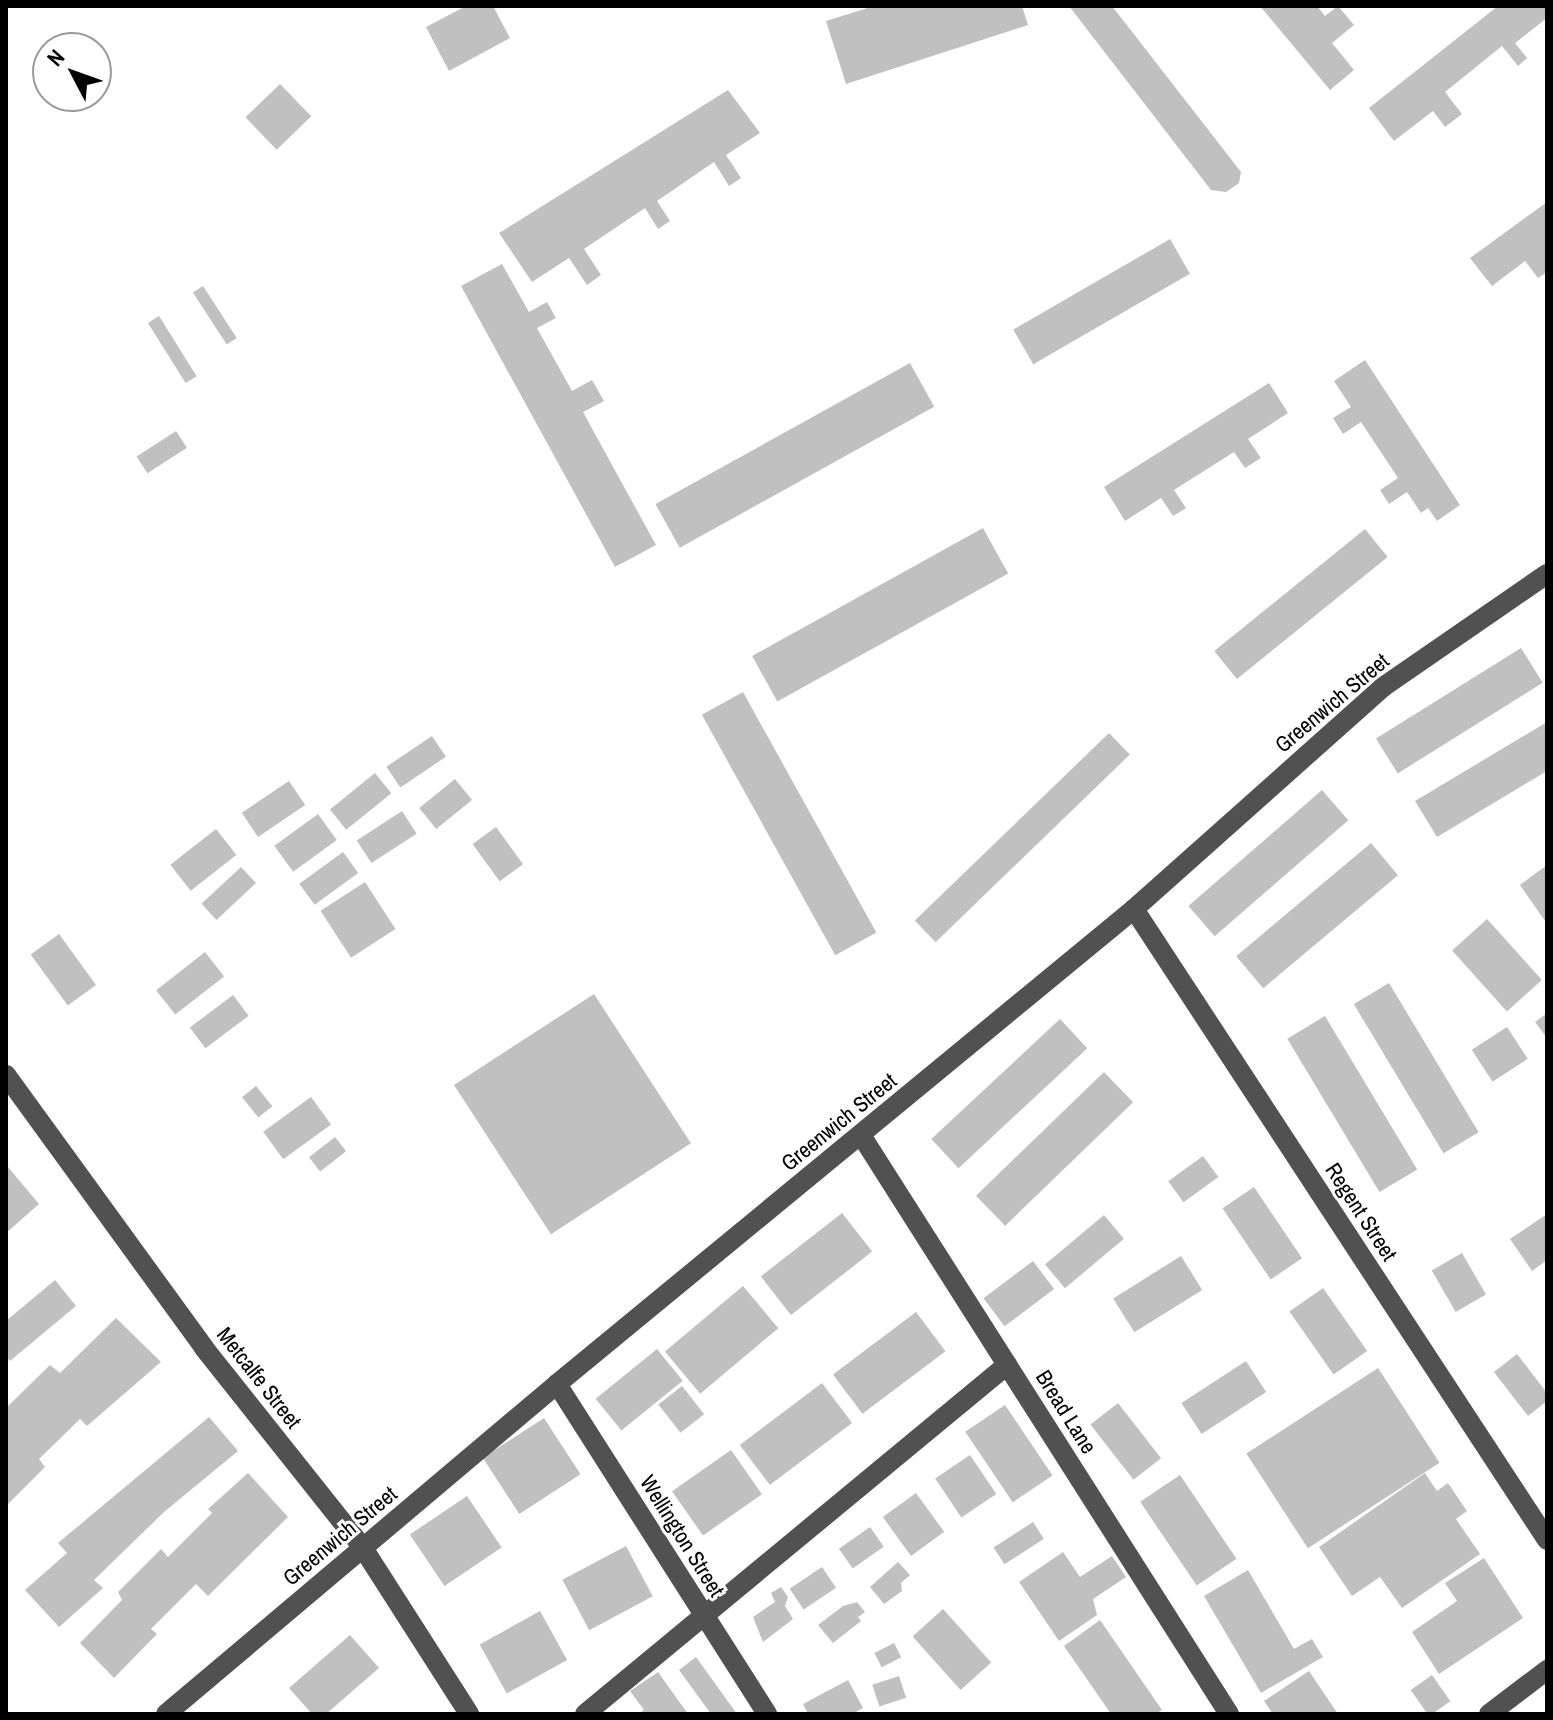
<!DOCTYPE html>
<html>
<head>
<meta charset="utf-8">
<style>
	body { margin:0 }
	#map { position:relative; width:1553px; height:1720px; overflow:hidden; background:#fff; font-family:"Archivo Narrow",sans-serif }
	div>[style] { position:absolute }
	.building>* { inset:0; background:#c0c0c0; transform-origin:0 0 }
	.minor>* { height:20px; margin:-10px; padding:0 10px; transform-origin:10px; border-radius:10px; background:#515151 }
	span { translate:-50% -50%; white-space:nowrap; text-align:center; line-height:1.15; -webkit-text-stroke:6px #fff; paint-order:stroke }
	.street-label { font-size:22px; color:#000 }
	.frame { position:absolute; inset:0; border:8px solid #000; pointer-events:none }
	.north { position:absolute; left:32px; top:32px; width:80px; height:80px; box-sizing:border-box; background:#fff; border:2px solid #999; border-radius:50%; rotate:311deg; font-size:22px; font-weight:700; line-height:32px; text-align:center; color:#000 }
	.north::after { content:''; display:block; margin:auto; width:28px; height:36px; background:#000; clip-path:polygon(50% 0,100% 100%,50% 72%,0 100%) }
</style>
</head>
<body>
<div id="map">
	<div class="building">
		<div style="clip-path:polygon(466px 6px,493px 6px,510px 38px,449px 71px,426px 27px)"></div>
		<div style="clip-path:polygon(874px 6px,1022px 6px,1028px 25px,846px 84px,826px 21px)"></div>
		<div style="clip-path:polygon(1069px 6px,1112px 6px,1241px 172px,1239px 183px,1226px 192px,1211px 190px)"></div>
		<div style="clip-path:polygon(1260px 6px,1317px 6px,1325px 16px,1338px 6px,1354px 25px,1332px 43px,1354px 70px,1330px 90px)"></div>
		<div style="clip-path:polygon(1498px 6px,1547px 6px,1547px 18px,1515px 43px,1527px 58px,1518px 66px,1502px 46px,1445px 92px,1462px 114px,1445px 127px,1433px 111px,1394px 141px,1369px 108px)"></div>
		<div style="left:280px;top:84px;width:45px;height:48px;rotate:46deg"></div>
		<div style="clip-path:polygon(728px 90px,760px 133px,726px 155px,741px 178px,729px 186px,714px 162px,657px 201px,670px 221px,658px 229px,645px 208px,584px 249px,601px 275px,587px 285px,569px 258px,532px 282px,499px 233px)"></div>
		<div style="clip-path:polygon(1547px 202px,1547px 272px,1538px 278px,1525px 261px,1492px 286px,1470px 258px)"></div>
		<div style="left:1170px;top:239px;width:40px;height:181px;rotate:60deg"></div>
		<div style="clip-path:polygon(502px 264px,529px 312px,547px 302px,556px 318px,537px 328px,572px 391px,592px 380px,604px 401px,583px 412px,656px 545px,615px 567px,461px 286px)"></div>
		<div style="left:203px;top:286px;width:62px;height:12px;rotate:57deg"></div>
		<div style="left:159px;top:316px;width:71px;height:13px;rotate:58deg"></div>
		<div style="clip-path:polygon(1365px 360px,1460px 505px,1437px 521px,1428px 508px,1421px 513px,1407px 492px,1389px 504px,1380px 490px,1398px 478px,1361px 422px,1343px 434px,1333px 418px,1351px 407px,1334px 381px)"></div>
		<div style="left:910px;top:363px;width:50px;height:291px;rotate:61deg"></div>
		<div style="clip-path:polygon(1269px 383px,1288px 413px,1248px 439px,1261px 458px,1245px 468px,1234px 452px,1174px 490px,1186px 508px,1173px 516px,1161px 498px,1125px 521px,1104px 487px)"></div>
		<div style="left:176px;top:431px;width:20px;height:47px;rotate:57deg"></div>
		<div style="left:983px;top:528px;width:52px;height:264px;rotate:61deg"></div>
		<div style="left:1365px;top:529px;width:36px;height:194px;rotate:51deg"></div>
		<div style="left:1521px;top:648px;width:41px;height:171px;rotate:58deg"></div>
		<div style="left:743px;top:692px;width:275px;height:47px;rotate:61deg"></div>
		<div style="clip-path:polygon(1547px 722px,1547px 771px,1437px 837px,1415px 801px)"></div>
		<div style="left:1109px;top:733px;width:30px;height:270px;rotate:46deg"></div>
		<div style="left:432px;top:736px;width:25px;height:55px;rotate:56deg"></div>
		<div style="left:375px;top:773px;width:26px;height:58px;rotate:51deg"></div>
		<div style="left:455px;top:779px;width:27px;height:46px;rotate:51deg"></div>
		<div style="left:289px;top:781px;width:29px;height:57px;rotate:56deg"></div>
		<div style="left:1322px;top:790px;width:40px;height:177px;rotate:49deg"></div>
		<div style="left:402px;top:811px;width:27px;height:54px;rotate:57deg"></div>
		<div style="left:318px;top:814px;width:32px;height:54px;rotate:54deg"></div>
		<div style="left:496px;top:827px;width:46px;height:29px;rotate:54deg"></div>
		<div style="left:216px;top:829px;width:33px;height:58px;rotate:52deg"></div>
		<div style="left:1371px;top:843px;width:42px;height:176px;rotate:50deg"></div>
		<div style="left:343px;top:852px;width:26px;height:54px;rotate:54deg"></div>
		<div style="clip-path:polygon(1547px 865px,1547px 924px,1520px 885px)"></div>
		<div style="left:241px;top:867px;width:22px;height:54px;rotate:47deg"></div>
		<div style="left:365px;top:882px;width:56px;height:53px;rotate:57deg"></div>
		<div style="left:1487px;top:919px;width:82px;height:47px;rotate:48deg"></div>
		<div style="left:59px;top:934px;width:63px;height:35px;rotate:54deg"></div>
		<div style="left:205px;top:952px;width:31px;height:62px;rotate:52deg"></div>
		<div style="left:1389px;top:983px;width:174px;height:41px;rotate:59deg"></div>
		<div style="left:594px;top:994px;width:178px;height:167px;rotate:57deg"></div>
		<div style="left:233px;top:995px;width:26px;height:54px;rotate:53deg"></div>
		<div style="clip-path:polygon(1547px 1013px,1547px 1038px,1535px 1022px)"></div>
		<div style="left:1325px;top:1016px;width:179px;height:44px;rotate:59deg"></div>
		<div style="left:1060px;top:1019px;width:40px;height:176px;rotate:47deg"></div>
		<div style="left:1507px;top:1027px;width:38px;height:42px;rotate:57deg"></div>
		<div style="left:1104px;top:1072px;width:42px;height:178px;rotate:46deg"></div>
		<div style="left:256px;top:1086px;width:26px;height:18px;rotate:51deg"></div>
		<div style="left:311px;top:1097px;width:34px;height:59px;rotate:54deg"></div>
		<div style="left:335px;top:1137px;width:18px;height:33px;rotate:52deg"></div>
		<div style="left:1203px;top:1156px;width:26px;height:43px;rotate:54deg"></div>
		<div style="clip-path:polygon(8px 1167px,39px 1204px,6px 1233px,6px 1169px)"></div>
		<div style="left:1254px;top:1187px;width:86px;height:38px;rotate:56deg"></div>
		<div style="left:842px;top:1213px;width:49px;height:103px;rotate:52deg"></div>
		<div style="clip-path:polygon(1547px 1214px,1547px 1260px,1532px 1271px,1510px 1239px)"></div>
		<div style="left:1104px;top:1215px;width:31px;height:77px;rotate:50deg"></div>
		<div style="left:1462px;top:1253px;width:48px;height:35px;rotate:60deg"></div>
		<div style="left:1181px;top:1256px;width:40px;height:80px;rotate:58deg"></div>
		<div style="left:1033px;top:1261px;width:35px;height:62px;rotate:53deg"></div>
		<div style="clip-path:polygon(55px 1280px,76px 1306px,10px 1361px,6px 1356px,6px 1321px)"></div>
		<div style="left:743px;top:1286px;width:55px;height:102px;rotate:50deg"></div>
		<div style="left:1323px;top:1288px;width:77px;height:41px;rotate:55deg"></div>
		<div style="left:916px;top:1312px;width:49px;height:104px;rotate:53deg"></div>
		<div style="clip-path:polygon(116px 1318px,161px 1362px,87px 1426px,80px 1419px,39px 1459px,45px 1467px,6px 1506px,6px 1408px,50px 1365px,60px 1373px)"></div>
		<div style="left:657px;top:1349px;width:41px;height:79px;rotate:51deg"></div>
		<div style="clip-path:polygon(1517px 1354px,1547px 1393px,1547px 1401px,1528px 1416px,1494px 1372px)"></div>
		<div style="left:1246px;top:1361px;width:37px;height:77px;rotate:57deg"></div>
		<div style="left:1378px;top:1368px;width:113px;height:157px;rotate:57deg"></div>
		<div style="left:822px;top:1383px;width:50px;height:103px;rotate:53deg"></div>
		<div style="left:682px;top:1386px;width:36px;height:30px;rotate:52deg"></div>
		<div style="left:1118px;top:1403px;width:70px;height:35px;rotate:52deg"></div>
		<div style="left:1005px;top:1405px;width:85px;height:48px;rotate:56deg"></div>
		<div style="clip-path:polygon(209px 1417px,238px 1451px,164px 1512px,94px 1580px,103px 1588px,59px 1627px,25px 1590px,67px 1553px,58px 1543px)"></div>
		<div style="left:544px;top:1418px;width:67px;height:73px;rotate:57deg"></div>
		<div style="left:731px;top:1450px;width:54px;height:72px;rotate:55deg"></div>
		<div style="left:970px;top:1455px;width:47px;height:42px;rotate:56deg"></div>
		<div style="clip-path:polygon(248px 1473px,288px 1517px,208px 1596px,196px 1584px,151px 1629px,157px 1634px,114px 1678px,80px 1643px,122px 1600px,118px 1592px,161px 1549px,168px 1557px,212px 1513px,208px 1509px)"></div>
		<div style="clip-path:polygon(1425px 1473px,1437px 1491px,1448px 1483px,1467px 1511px,1456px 1519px,1480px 1554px,1402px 1608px,1380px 1577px,1352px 1596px,1319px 1547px)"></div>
		<div style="left:1180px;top:1475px;width:101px;height:48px;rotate:56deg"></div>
		<div style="left:916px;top:1493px;width:48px;height:41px;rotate:54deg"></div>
		<div style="left:467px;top:1496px;width:62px;height:69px;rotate:56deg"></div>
		<div style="left:1033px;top:1522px;width:20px;height:47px;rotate:57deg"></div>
		<div style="left:870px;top:1527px;width:24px;height:38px;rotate:55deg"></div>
		<div style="left:626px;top:1546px;width:57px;height:72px;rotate:62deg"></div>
		<div style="clip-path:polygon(1063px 1552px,1080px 1577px,1112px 1556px,1126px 1577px,1093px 1599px,1097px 1615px,1059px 1641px,1019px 1582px)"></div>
		<div style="clip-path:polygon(1484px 1558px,1523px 1618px,1439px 1674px,1412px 1632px,1457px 1601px,1445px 1583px)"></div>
		<div style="clip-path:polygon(898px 1562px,910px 1575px,901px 1583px,902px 1591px,884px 1604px,870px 1587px)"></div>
		<div style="left:822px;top:1567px;width:25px;height:39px;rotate:56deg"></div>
		<div style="clip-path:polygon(1248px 1570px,1294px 1649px,1312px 1639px,1323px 1657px,1261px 1693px,1204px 1596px)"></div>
		<div style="clip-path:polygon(781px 1587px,788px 1597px,785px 1606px,793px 1619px,763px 1642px,753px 1617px,775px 1602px,771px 1593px)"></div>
		<div style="clip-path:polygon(857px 1602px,865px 1612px,858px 1617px,861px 1621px,833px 1643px,818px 1625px,843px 1606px)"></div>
		<div style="left:943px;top:1609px;width:72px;height:41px;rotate:48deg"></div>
		<div style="left:540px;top:1611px;width:56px;height:69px;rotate:61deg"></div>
		<div style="clip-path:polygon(1100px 1620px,1162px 1710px,1156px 1714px,1111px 1714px,1064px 1646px)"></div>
		<div style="clip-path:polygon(350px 1635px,379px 1668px,326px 1714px,312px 1714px,289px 1688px)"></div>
		<div style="left:894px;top:1643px;width:16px;height:22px;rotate:63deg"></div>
		<div style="clip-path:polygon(696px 1657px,737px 1714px,711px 1714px,679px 1670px)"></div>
		<div style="clip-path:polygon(1309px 1671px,1338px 1714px,1273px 1714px,1264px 1701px)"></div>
		<div style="clip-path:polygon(658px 1672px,688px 1714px,638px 1714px,644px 1710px,630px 1691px)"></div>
		<div style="left:1432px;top:1675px;width:32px;height:26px;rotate:55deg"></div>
		<div style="left:899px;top:1676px;width:23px;height:28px;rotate:72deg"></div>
		<div style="clip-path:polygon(848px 1680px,863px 1708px,852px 1714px,808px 1714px,803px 1704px)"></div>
	</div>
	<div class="minor">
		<div style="left:1134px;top:909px;width:754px;rotate:56.79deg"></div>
		<div style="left:6px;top:1075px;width:337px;rotate:54deg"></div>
		<div style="left:204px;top:1348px;width:256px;rotate:51.5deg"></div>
		<div style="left:363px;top:1548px;width:197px;rotate:57.4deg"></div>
		<div style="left:861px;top:1135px;width:686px;rotate:57.56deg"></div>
		<div style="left:557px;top:1384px;width:391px;rotate:57.5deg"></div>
		<div style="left:166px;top:1714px;width:512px;rotate:-40.16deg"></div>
		<div style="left:557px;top:1384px;width:747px;rotate:-39.46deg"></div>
		<div style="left:1134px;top:909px;width:334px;rotate:-41.7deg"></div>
		<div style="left:1383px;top:687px;width:199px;rotate:-34.6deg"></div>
		<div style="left:585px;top:1714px;width:548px;rotate:-39.59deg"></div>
		<div style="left:1489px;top:1714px;width:73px;rotate:-37.2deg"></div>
	</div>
	<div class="street-label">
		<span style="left:1332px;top:703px;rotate:-40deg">Greenwich Street</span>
		<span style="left:839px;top:1122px;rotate:-39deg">Greenwich Street</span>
		<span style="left:1361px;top:1212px;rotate:57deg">Regent Street</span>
		<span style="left:259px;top:1378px;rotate:52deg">Metcalfe Street</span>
		<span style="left:1066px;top:1412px;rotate:58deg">Bread Lane</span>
		<span style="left:340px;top:1536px;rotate:-40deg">Greenwich Street</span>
		<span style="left:682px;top:1536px;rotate:58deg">Wellington Street</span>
	</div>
	<div class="frame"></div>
	<div class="north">N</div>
</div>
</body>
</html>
